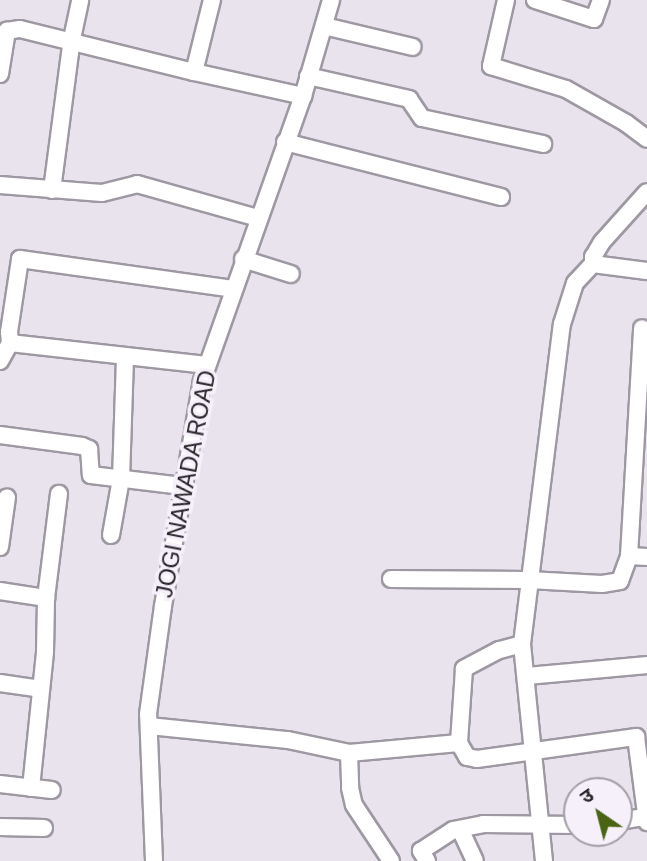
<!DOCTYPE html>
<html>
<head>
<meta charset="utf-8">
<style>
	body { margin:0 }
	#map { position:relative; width:647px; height:861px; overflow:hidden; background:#e9e3ed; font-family:Helvetica,"Noto Sans Devanagari",sans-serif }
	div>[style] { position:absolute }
	.roads { filter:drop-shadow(2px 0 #9e98a2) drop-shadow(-2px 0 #9e98a2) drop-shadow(0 2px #9e98a2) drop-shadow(0 -2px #9e98a2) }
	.minor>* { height:16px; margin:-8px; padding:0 8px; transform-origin:8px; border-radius:8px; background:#fff }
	span { translate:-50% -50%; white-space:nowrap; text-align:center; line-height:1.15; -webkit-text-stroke:7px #f6f0fb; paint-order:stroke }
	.street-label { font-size:23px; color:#272428 }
	.north { position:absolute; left:563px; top:777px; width:70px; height:70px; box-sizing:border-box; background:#f6f0fb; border:2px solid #a39ea7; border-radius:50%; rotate:325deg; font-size:19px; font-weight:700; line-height:28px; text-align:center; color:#272428 }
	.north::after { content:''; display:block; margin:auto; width:24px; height:32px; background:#4b6413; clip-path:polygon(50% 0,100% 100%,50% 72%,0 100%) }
</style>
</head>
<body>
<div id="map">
	<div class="roads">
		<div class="minor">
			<div style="left:506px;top:0;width:68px;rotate:102.8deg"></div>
			<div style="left:491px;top:66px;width:78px;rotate:17deg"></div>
			<div style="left:566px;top:89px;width:69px;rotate:29.5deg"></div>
			<div style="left:626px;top:123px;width:26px;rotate:37deg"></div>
			<div style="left:535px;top:0;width:62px;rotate:17.9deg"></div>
			<div style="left:594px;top:19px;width:20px;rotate:-70deg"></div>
			<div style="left:324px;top:26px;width:91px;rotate:13.3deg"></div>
			<div style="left:194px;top:72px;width:74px;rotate:-76deg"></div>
			<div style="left:0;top:74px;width:44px;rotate:-80.8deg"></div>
			<div style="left:7px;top:31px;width:13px;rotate:-9deg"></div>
			<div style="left:20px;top:29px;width:179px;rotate:13.9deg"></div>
			<div style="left:194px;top:72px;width:112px;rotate:12.4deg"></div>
			<div style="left:308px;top:76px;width:104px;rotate:12.8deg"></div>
			<div style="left:409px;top:99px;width:23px;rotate:56deg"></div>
			<div style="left:422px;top:118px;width:124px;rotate:12.1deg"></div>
			<div style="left:285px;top:142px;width:223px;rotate:14.3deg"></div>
			<div style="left:0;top:185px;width:102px;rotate:4.5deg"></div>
			<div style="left:102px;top:193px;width:36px;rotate:-14deg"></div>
			<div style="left:137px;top:184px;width:126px;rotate:15.7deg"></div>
			<div style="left:52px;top:190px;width:152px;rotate:-82.5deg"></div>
			<div style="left:72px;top:39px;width:40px;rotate:-78deg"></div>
			<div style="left:243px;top:259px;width:50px;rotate:17.4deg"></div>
			<div style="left:593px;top:264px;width:54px;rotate:7.4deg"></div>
			<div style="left:10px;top:343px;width:198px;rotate:6.4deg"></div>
			<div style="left:0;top:361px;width:21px;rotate:-61deg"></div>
			<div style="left:10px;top:343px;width:11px;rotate:-95deg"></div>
			<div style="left:9px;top:332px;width:74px;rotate:-81.4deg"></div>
			<div style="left:20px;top:259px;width:215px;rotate:8deg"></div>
			<div style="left:0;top:435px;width:83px;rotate:7.6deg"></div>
			<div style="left:82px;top:446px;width:8px;rotate:23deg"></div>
			<div style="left:89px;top:449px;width:26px;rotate:86deg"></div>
			<div style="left:91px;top:475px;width:92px;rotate:6.9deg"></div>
			<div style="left:111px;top:535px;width:57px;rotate:-79.9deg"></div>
			<div style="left:121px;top:479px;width:123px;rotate:-88.1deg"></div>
			<div style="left:0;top:547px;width:50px;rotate:-82deg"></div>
			<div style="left:629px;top:556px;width:18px;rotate:3deg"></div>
			<div style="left:391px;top:579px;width:138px;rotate:0.4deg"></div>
			<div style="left:529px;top:580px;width:73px;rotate:3.1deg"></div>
			<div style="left:602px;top:584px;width:18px;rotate:-9deg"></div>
			<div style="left:620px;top:581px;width:27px;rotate:-70deg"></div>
			<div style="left:629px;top:556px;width:228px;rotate:-86.7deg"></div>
			<div style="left:0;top:591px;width:47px;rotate:8.7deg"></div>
			<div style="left:522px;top:644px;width:24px;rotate:165deg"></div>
			<div style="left:499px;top:650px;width:40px;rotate:152deg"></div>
			<div style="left:464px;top:669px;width:74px;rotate:93.9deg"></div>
			<div style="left:459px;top:743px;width:16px;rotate:60deg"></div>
			<div style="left:467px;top:757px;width:10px;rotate:11deg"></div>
			<div style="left:477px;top:759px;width:161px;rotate:-7.9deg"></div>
			<div style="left:636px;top:737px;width:86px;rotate:82.6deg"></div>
			<div style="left:527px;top:676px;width:121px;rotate:-5.2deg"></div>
			<div style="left:0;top:683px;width:41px;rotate:8.3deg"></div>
			<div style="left:149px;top:726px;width:140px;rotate:5.8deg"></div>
			<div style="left:288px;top:740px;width:62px;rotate:12deg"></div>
			<div style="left:349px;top:753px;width:110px;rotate:-5.2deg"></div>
			<div style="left:349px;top:753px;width:35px;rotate:88deg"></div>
			<div style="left:350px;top:788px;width:17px;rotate:77deg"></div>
			<div style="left:354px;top:805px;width:67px;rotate:56.5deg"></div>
			<div style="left:0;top:784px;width:52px;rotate:6.6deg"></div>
			<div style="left:31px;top:788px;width:137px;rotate:-84.1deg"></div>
			<div style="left:45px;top:652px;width:54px;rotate:-88.9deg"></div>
			<div style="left:46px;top:598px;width:105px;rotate:-82.9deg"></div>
			<div style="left:619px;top:821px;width:26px;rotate:-9deg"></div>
			<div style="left:0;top:827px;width:44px;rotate:1.3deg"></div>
			<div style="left:460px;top:829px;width:35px;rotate:65deg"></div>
			<div style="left:154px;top:861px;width:147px;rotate:-92.3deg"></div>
			<div style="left:148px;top:714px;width:109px;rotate:-82.1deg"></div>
			<div style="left:163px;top:606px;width:228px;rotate:-80.2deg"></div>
			<div style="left:202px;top:381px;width:302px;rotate:-70.5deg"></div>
			<div style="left:303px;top:96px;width:100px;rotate:-73.7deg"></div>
			<div style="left:427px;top:861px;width:12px;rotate:-121deg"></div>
			<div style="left:421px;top:851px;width:38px;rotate:-33deg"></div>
			<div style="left:453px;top:830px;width:31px;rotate:-11deg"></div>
			<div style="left:483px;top:824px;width:94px;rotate:0.6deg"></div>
			<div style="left:544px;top:861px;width:218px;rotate:-95.8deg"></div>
			<div style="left:522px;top:644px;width:322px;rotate:-82.9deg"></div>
			<div style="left:562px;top:324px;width:43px;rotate:-72.4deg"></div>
			<div style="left:575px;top:283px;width:26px;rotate:-47deg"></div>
			<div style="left:593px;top:264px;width:7px;rotate:-90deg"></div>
			<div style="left:593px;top:257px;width:17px;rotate:-59deg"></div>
			<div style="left:602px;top:242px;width:67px;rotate:-48deg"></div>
		</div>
	</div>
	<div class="street-label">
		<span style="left:186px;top:484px;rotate:-79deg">JOGI NAWADA ROAD</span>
	</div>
	<div class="north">उ</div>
</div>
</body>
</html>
